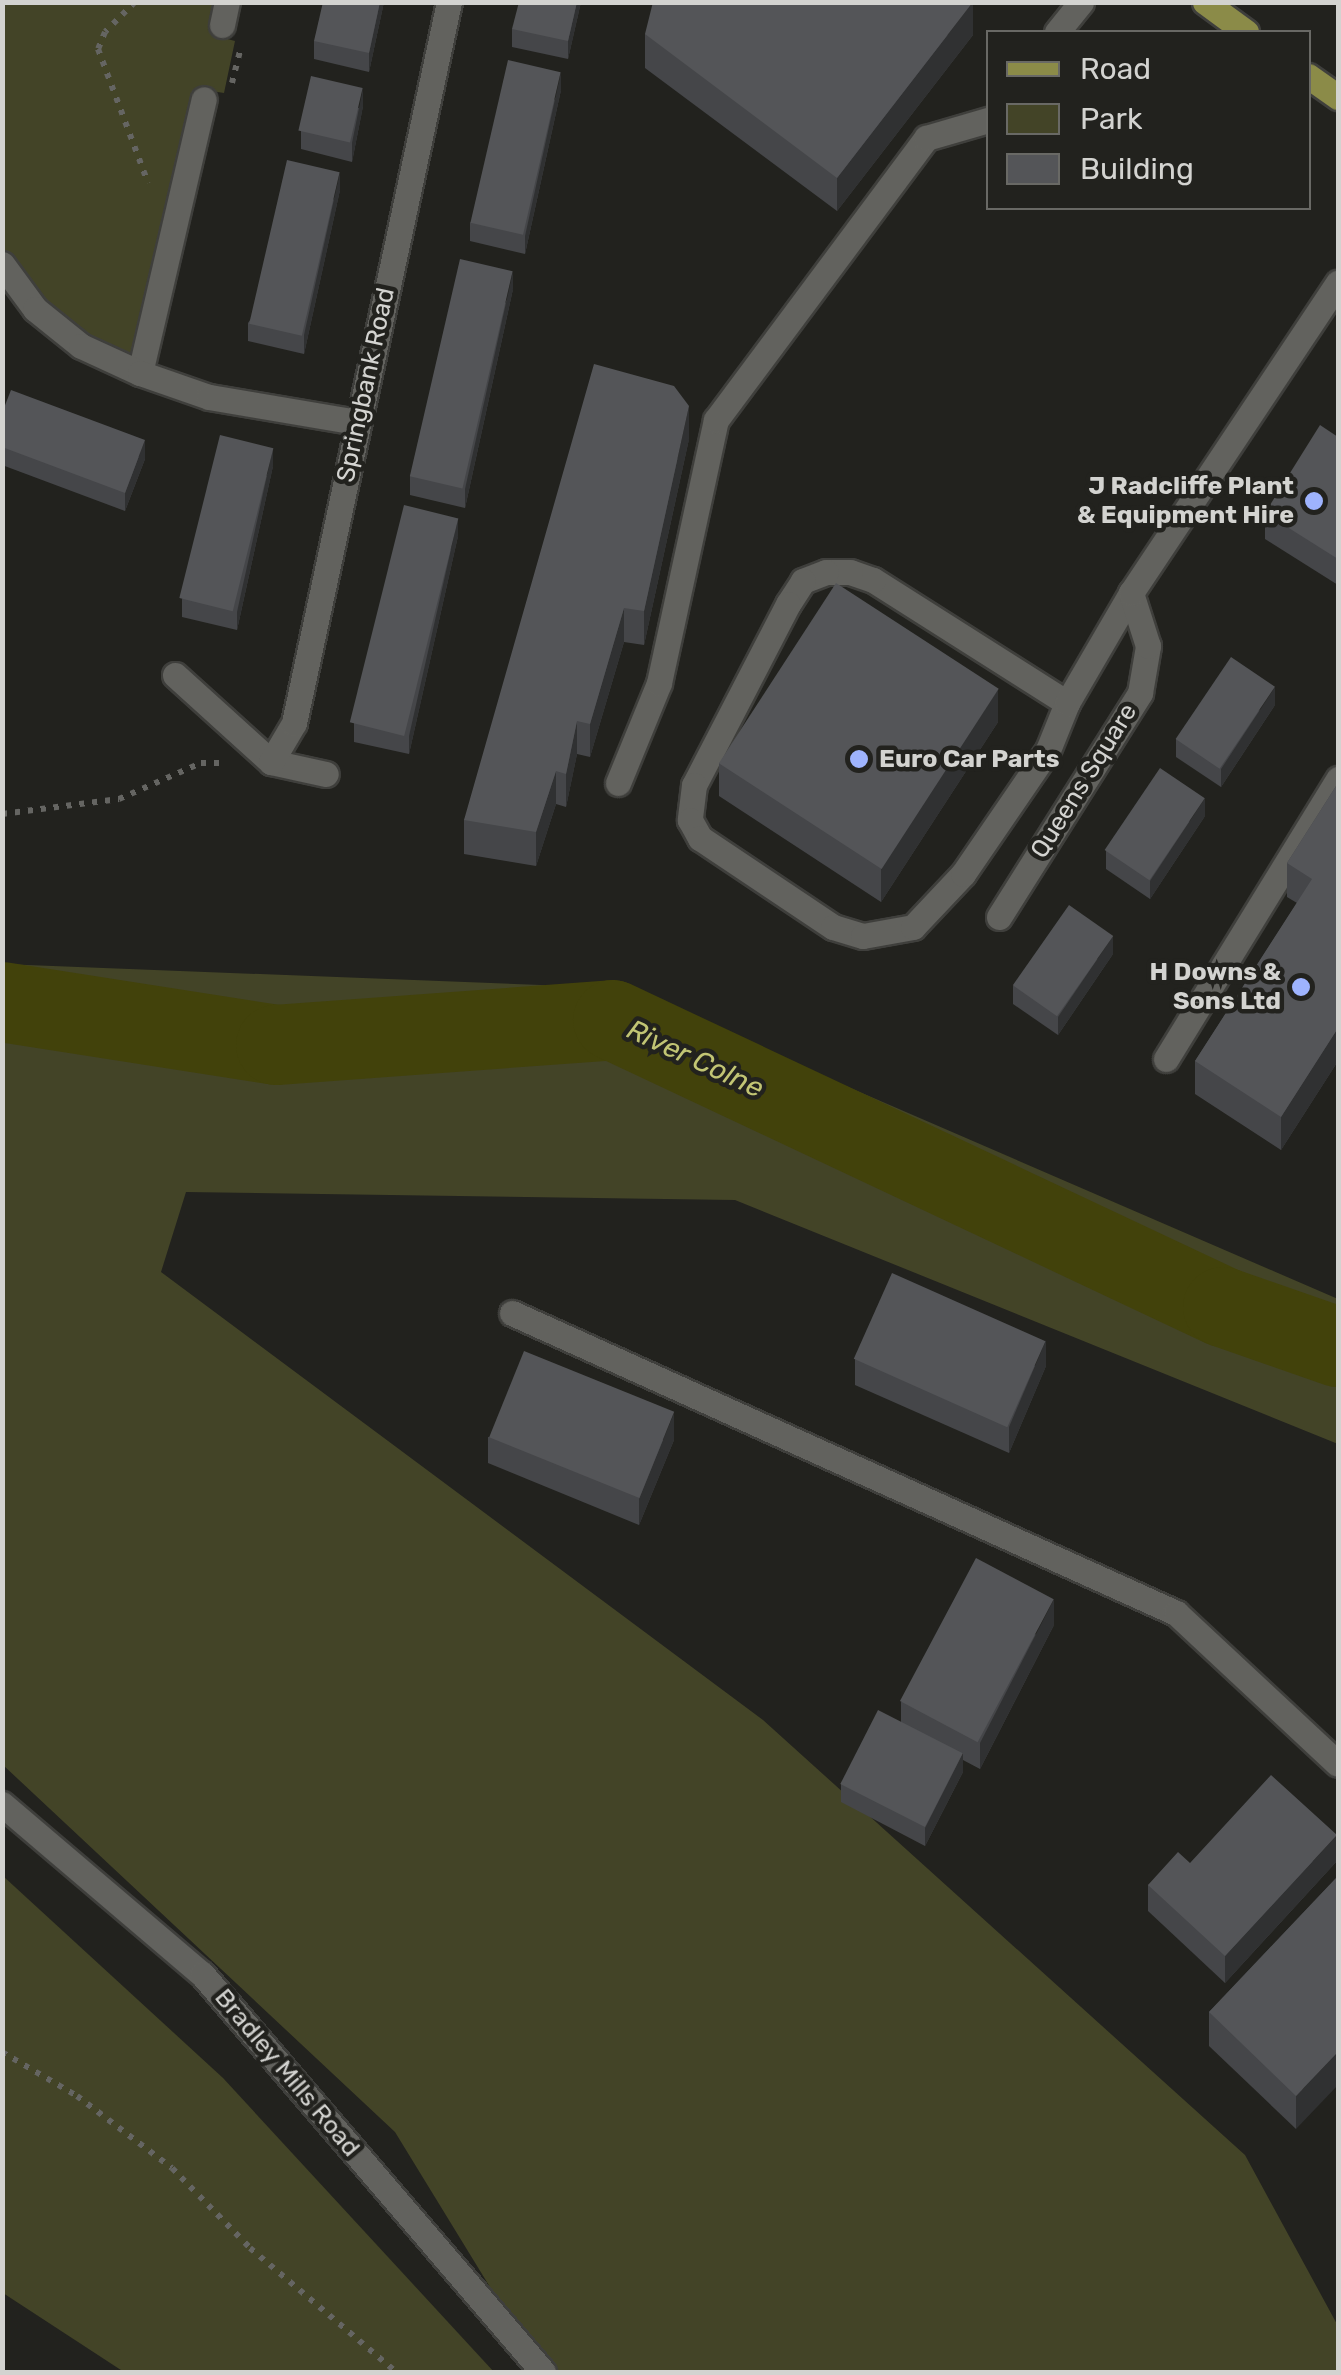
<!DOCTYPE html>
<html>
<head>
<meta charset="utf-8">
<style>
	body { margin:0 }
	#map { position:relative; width:1341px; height:2375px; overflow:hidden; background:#22221e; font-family:Rubik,sans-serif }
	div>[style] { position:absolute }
	.green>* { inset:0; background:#434427 }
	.river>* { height:80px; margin:-40px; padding:0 40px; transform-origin:40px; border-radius:40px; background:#42420b }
	.path>* { height:6px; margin-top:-3px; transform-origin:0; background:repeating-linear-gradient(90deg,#656562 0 5px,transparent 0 13px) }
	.roads { filter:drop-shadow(2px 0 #3f3f3c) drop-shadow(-2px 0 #3f3f3c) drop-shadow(0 2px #3f3f3c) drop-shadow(0 -2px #3f3f3c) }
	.service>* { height:25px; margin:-12.5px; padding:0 12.5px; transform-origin:12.5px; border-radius:12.5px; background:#62625e }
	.minor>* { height:25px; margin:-12.5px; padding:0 12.5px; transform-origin:12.5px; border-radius:12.5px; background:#62625e }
	.primary>* { height:25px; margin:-12.5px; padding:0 12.5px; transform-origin:12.5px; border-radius:12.5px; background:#8b8b48 }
	.wall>* { inset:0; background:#454649 }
	.shaded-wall>* { inset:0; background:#303132 }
	.building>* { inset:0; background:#545558; transform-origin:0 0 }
	.dots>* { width:28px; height:28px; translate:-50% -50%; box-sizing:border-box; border:5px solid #22221e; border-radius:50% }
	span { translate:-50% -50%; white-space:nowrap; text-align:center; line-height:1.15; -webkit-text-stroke:9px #22221e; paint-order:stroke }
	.street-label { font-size:25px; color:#d3d3d0 }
	.poi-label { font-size:25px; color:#d3d3d0; font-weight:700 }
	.right { translate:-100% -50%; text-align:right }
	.left { translate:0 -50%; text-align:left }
	.water-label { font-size:28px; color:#c2c574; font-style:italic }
	.frame { position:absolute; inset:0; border:5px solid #d3d3d0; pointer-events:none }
	.legend { position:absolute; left:986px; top:30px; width:325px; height:180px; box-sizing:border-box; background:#22221e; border:2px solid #696965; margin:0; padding:12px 18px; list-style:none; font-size:30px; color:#d3d3d0 }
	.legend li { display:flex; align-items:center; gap:20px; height:50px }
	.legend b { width:50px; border:2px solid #696965 }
</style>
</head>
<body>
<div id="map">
	<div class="green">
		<div style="clip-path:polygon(3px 3px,219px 3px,212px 35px,235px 41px,224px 93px,199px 89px,131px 356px,91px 338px,44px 301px,3px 249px)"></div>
		<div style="clip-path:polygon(2px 964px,619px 988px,1338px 1299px,1338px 1444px,735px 1200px,186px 1192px,161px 1272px,763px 1720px,1245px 2155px,1338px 2326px,1338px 2372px,542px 2372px,395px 2132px,3px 1765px)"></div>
		<div style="clip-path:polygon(3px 1876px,223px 2078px,494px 2372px,124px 2372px,3px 2293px)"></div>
	</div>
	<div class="river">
		<div style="left:2px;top:1002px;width:277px;rotate:8.9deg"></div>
		<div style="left:276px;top:1045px;width:338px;rotate:-4.2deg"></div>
		<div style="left:613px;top:1020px;width:674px;rotate:25.2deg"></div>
		<div style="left:1223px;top:1307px;width:122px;rotate:19.2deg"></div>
	</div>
	<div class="path">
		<div style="left:135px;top:2px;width:42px;rotate:135deg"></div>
		<div style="left:105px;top:32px;width:18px;rotate:112deg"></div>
		<div style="left:98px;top:49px;width:143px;rotate:69.5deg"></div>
		<div style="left:232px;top:83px;width:32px;rotate:-76deg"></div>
		<div style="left:2px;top:814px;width:118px;rotate:-7.3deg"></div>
		<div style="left:119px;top:799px;width:90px;rotate:-23.7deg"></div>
		<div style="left:201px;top:763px;width:22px"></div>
		<div style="left:2px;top:2052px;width:87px;rotate:30.4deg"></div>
		<div style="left:77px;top:2096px;width:119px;rotate:37.2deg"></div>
		<div style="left:172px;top:2168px;width:112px;rotate:45.7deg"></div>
		<div style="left:250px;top:2248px;width:192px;rotate:40.3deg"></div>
	</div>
	<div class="roads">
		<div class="service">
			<div style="left:222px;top:25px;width:24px;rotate:-78deg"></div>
			<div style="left:1057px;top:32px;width:38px;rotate:-51deg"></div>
			<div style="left:140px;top:373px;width:281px;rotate:-76.9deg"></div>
			<div style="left:175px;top:675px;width:130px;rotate:42.2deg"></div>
			<div style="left:271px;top:762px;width:56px;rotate:12.3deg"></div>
			<div style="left:1067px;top:703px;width:230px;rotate:-147.6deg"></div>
			<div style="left:873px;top:580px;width:24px;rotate:-161deg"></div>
			<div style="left:850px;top:572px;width:24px;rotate:180deg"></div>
			<div style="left:826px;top:572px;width:25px;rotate:159deg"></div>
			<div style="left:803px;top:581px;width:27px;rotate:123deg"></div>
			<div style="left:788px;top:604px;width:204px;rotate:117.4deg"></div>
			<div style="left:694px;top:785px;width:35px;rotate:97deg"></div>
			<div style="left:690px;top:820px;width:21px;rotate:61deg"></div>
			<div style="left:700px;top:838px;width:160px;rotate:33.8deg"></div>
			<div style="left:833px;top:927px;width:31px;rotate:17deg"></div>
			<div style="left:863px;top:936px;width:51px;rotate:-10.2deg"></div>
			<div style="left:913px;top:927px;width:73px;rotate:-46.7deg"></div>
			<div style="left:963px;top:874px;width:150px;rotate:-55.6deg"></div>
			<div style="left:1048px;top:750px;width:51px;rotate:-68deg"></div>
			<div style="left:1067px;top:703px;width:127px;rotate:-59.8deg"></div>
			<div style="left:618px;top:783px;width:108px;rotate:-67.7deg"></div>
			<div style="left:659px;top:683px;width:269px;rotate:-77.8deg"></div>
			<div style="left:716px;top:420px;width:352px;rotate:-53.3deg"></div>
			<div style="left:926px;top:138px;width:65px;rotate:-16.2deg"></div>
			<div style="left:1166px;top:1059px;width:329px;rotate:-58.4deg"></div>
			<div style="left:512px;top:1313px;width:729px;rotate:24.31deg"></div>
			<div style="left:1176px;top:1613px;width:221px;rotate:43deg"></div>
		</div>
		<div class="minor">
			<div style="left:2px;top:264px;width:56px;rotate:53.7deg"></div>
			<div style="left:35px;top:309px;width:59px;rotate:38.8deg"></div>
			<div style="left:81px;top:346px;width:65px;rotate:24.6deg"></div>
			<div style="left:140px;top:373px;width:73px;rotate:19.2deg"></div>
			<div style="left:209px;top:397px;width:150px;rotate:9.6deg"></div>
			<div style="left:271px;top:762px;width:45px;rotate:-59.5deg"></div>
			<div style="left:294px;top:723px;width:737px;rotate:-77.87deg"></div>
			<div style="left:999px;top:917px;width:265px;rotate:-57.8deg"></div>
			<div style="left:1140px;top:693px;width:48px;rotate:-80.3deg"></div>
			<div style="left:1148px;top:646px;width:56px;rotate:-107.8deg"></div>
			<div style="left:1131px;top:593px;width:373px;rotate:-56.3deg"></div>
			<div style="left:2px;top:1804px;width:262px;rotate:40.4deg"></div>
			<div style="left:202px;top:1974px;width:524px;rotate:49.41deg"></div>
		</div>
		<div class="primary">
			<div style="left:1205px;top:2px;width:51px;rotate:36.2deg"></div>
			<div style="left:1308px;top:76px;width:37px;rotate:35deg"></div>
		</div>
	</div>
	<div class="wall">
		<div style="clip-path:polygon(384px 2px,369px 72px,314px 59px,314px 41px)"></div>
		<div style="clip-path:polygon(581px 2px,568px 59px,512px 47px,512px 29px)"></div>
		<div style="clip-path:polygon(645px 34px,973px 35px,837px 211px,645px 68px)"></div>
		<div style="clip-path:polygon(561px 90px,525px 254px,470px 241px,470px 223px)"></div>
		<div style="clip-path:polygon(363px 106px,352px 162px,301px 149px,301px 131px)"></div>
		<div style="clip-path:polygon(340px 190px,304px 354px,248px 341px,248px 323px)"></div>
		<div style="clip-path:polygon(513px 289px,465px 508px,410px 495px,410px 476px)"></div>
		<div style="clip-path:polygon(2px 413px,145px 459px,125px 511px,2px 465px)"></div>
		<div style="clip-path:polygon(1338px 437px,1338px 585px,1265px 539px,1265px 513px)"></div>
		<div style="clip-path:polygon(689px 439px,644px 645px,624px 642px,590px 757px,577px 754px,566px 807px,556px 804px,536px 866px,464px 854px,464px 820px)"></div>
		<div style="clip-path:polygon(273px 466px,237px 630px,182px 617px,182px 599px)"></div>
		<div style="clip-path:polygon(458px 536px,409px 754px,354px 742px,354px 723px)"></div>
		<div style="clip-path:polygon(1275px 705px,1221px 787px,1176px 757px,1176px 739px)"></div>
		<div style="clip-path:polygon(998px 722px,881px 902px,719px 796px,719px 763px)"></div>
		<div style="clip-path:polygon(1338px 783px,1338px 1061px,1281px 1150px,1195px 1094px,1195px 1061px,1297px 903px,1287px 897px,1287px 863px)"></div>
		<div style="clip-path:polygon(1205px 816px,1150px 899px,1106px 869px,1106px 851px)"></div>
		<div style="clip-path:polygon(1113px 954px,1058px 1035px,1013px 1004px,1013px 986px)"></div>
		<div style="clip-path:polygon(855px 1359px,1046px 1366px,1009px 1453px,855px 1385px)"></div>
		<div style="clip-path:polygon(488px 1437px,674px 1440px,639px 1525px,488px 1463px)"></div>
		<div style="clip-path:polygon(1054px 1625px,980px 1769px,963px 1760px,963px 1772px,925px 1846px,841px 1802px,841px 1784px,901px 1722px,901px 1702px)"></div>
		<div style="clip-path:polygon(1337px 1861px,1225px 1983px,1148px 1911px,1148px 1885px,1190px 1863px)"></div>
		<div style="clip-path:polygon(1338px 1876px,1296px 2129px,1209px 2046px,1209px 2012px)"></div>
	</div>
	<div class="shaded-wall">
		<div style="clip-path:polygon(380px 2px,384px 2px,369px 72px,369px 53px)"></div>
		<div style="clip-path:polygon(577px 2px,581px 2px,568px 59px,568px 41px)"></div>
		<div style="clip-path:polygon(973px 2px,973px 35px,837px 211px,837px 178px)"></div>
		<div style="clip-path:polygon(561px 72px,561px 90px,525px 254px,525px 236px)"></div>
		<div style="clip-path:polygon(363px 88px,363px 106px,352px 162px,352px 143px)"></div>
		<div style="clip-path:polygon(340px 172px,340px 190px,304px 354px,304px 335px)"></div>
		<div style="clip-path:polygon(513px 271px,513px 289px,465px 508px,465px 489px)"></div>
		<div style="clip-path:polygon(689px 406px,689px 439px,644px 645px,644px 611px)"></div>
		<div style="clip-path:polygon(145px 440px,145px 459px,125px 511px,125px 493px)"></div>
		<div style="clip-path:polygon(273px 448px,273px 466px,237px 630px,237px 612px)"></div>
		<div style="clip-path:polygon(458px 518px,458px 536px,409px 754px,409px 736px)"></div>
		<div style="clip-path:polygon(624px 608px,624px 642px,590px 757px,590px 724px)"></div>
		<div style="clip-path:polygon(1275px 687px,1275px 705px,1221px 787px,1221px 769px)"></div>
		<div style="clip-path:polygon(998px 689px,998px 722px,881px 902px,881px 868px)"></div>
		<div style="clip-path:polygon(577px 721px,577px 754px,566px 807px,566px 774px)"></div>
		<div style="clip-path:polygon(556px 771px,556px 804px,536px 866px,536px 832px)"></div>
		<div style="clip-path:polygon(1205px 798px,1205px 816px,1150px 899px,1150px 881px)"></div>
		<div style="clip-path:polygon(1113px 936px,1113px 954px,1058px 1035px,1058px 1017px)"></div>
		<div style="clip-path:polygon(1338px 1028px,1338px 1061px,1281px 1150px,1281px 1117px)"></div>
		<div style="clip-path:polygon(1046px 1340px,1046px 1366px,1009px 1453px,1009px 1427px)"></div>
		<div style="clip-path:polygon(674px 1413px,674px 1440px,639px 1525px,639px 1499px)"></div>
		<div style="clip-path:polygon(1054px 1599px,1054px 1625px,980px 1769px,980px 1743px)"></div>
		<div style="clip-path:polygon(963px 1753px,963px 1772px,925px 1846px,925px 1828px)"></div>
		<div style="clip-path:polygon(1337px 1835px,1337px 1861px,1225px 1983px,1225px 1956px)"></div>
		<div style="clip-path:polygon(1338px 2052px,1338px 2085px,1296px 2129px,1296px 2096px)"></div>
	</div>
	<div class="building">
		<div style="clip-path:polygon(323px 2px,380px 2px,369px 53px,314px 41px)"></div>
		<div style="clip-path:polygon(519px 2px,577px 2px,568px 41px,512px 29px)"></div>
		<div style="clip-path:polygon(653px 2px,973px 2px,837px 178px,645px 34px)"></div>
		<div style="left:508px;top:60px;width:54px;height:167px;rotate:13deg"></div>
		<div style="left:311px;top:76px;width:53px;height:56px;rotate:13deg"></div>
		<div style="left:287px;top:160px;width:54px;height:168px;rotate:13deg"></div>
		<div style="left:460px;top:259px;width:54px;height:223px;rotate:13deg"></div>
		<div style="clip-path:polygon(594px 364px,674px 386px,689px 406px,644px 611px,624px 608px,590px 724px,577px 721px,566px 774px,556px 771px,536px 832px,464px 820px)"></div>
		<div style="clip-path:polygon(11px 390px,145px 440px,125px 493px,2px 447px,2px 413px)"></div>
		<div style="clip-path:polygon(1320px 425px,1338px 437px,1338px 559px,1265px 513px)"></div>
		<div style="left:220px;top:435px;width:55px;height:168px;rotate:14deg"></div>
		<div style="left:404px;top:505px;width:56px;height:224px;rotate:14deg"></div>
		<div style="left:836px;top:583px;width:194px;height:215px;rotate:33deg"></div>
		<div style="left:1231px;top:657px;width:53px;height:99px;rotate:34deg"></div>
		<div style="left:1160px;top:768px;width:54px;height:99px;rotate:34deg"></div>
		<div style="clip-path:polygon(1338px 783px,1338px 1028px,1281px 1117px,1195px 1061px,1312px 879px,1287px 863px)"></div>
		<div style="left:1069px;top:905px;width:54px;height:98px;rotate:35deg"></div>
		<div style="left:892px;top:1273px;width:168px;height:94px;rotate:24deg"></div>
		<div style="left:524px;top:1351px;width:162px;height:93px;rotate:22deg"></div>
		<div style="left:976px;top:1558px;width:88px;height:162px;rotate:28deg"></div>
		<div style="left:878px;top:1710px;width:95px;height:83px;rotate:27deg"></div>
		<div style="clip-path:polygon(1271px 1775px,1337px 1835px,1225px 1956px,1148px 1885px,1178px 1852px,1190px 1863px)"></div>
		<div style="clip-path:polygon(1338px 1876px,1338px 2052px,1296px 2096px,1209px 2012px)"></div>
	</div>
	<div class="dots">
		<div style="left:1314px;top:501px;background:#9eb3fd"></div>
		<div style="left:859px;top:759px;background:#9eb3fd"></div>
		<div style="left:1301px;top:987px;background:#9eb3fd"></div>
	</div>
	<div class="street-label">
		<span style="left:366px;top:385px;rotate:-78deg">Springbank Road</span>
		<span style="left:1084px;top:781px;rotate:-58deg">Queens Square</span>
		<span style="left:287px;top:2073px;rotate:50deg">Bradley Mills Road</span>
	</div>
	<div class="poi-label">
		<span class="right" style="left:1294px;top:501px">J Radcliffe Plant<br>&amp; Equipment Hire</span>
		<span class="left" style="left:879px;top:759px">Euro Car Parts</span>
		<span class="right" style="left:1281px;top:987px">H Downs &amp;<br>Sons Ltd</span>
	</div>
	<div class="water-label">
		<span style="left:695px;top:1059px;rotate:25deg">River Colne</span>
	</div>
	<div class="frame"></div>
	<ul class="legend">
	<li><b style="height:12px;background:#8b8b48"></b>Road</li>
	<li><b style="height:28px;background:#434427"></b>Park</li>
	<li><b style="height:28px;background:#545558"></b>Building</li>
	</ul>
</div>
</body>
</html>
